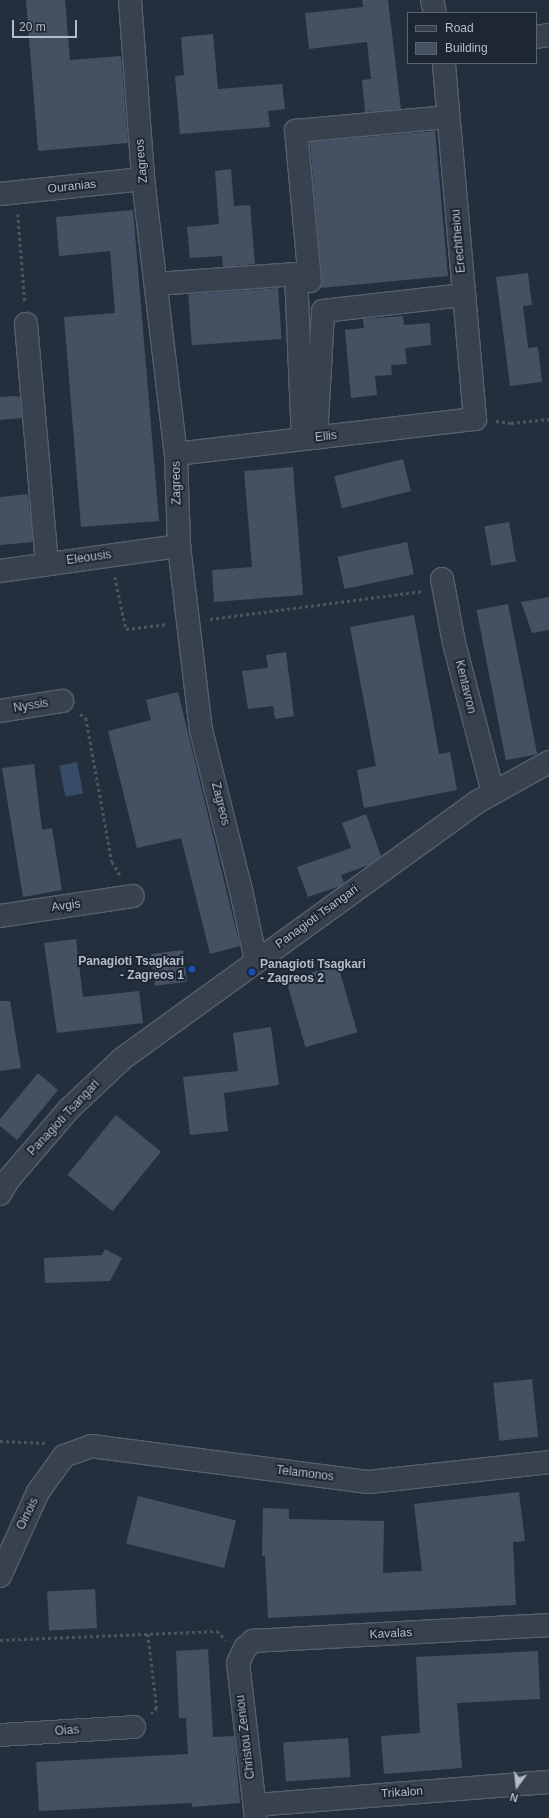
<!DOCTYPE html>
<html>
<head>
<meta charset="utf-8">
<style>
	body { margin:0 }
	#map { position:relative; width:549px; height:1818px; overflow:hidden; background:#242f3e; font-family:Helvetica,sans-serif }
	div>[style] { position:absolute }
	.water>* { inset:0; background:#394c67; transform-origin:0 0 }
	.building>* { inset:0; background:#455162; transform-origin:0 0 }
	.path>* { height:2.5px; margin-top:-1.25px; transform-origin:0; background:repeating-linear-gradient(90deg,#44595c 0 3px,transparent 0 6px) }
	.roads { filter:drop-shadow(1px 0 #565f6c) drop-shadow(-1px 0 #565f6c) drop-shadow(0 1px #565f6c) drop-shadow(0 -1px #565f6c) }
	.minor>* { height:22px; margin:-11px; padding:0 11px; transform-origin:11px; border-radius:11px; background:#38414e }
	.dots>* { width:11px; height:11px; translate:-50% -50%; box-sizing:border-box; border:2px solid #1d2633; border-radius:50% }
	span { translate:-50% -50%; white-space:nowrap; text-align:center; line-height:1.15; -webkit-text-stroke:4px #1d2633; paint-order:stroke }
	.street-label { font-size:12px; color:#b4bcc9 }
	.poi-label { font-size:12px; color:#b4bcc9; font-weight:700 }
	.right { translate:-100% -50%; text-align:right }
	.left { translate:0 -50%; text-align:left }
	.legend { position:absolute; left:407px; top:12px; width:130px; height:52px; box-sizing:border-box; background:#1d2633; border:1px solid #59626f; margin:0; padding:5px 7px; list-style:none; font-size:12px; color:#b4bcc9 }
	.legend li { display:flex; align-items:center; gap:8px; height:20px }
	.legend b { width:20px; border:1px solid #59626f }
	.north { position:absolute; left:497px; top:1766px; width:40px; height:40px; -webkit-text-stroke:3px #1d2633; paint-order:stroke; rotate:195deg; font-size:11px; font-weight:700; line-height:16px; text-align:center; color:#b4bcc9 }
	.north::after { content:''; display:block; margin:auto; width:14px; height:18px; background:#b4bcc9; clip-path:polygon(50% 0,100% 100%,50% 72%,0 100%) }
	.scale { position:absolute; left:12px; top:20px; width:65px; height:18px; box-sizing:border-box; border:2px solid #b4bcc9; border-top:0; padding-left:5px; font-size:12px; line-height:14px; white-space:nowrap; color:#b4bcc9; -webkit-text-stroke:3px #1d2633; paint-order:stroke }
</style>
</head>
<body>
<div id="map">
	<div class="water">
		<div style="left:77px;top:762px;width:32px;height:18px;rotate:79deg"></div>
	</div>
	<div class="building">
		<div style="clip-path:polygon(26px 0,65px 0,70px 60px,121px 56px,128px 143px,38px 151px)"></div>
		<div style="clip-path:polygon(362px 0,388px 0,401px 109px,365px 112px,362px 80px,371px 79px,367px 42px,309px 49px,305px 13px,363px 7px)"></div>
		<div style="clip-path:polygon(213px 34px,218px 89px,282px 84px,285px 109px,268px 111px,270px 127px,180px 134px,175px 76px,184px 75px,181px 37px)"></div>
		<div style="clip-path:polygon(435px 131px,448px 276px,320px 288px,322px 280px,310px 142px)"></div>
		<div style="clip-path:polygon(231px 169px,234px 206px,250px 205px,255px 264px,223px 267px,222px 256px,190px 258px,187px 227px,219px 224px,215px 171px)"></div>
		<div style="clip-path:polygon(133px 210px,159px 521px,81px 527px,64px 317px,115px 313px,110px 251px,59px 256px,56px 217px)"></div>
		<div style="clip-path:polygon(528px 273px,532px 305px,523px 306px,528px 348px,538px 347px,542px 382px,510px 386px,496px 277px)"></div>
		<div style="left:278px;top:288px;width:51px;height:90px;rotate:86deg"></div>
		<div style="clip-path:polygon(403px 316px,404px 325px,430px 323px,431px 345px,405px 348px,407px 364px,391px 365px,392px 375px,375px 376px,377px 395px,351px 398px,345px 330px,364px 328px,363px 319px)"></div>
		<div style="clip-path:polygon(14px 396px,20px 397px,22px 418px,0 420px,0 397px)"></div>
		<div style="left:403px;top:459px;width:33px;height:71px;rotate:76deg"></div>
		<div style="clip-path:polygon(293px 467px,303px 595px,214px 602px,212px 570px,252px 567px,244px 471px)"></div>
		<div style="clip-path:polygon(28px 494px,33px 542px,0 545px,0 497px)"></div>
		<div style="left:509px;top:522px;width:40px;height:25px;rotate:80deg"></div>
		<div style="left:407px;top:542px;width:33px;height:71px;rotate:78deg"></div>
		<div style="clip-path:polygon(549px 597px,549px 630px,532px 633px,521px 602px)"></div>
		<div style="left:508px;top:604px;width:153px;height:32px;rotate:79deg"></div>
		<div style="clip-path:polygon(414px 615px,439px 754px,450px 752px,457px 790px,364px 808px,357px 770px,376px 766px,350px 627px)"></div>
		<div style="clip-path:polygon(286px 652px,294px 716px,275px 719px,273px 706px,248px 709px,242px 671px,268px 668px,266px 655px)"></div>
		<div style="clip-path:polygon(178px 692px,240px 946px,210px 954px,181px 838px,137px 848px,108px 731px,151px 720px,146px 700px)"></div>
		<div style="clip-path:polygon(34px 764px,42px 830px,52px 828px,62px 890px,23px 897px,2px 768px)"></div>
		<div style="clip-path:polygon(366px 814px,381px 856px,369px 865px,341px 875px,344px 883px,340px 886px,308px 897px,297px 867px,351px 848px,342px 823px)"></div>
		<div style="clip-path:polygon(76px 939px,83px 997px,139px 991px,143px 1023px,57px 1033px,44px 943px)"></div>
		<div style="left:183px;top:950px;width:32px;height:32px;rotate:83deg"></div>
		<div style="left:338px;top:965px;width:70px;height:54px;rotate:74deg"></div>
		<div style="clip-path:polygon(0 1001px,10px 1001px,21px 1068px,0 1071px)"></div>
		<div style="clip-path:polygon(271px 1027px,279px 1085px,224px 1093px,228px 1131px,190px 1135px,183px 1077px,238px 1071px,233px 1033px)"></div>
		<div style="clip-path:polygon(38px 1073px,58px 1090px,17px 1140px,0 1126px,0 1119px)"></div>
		<div style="left:116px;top:1115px;width:58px;height:77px;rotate:39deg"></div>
		<div style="clip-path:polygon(105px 1249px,122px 1258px,110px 1281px,45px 1283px,44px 1258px,102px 1255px)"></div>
		<div style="left:532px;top:1379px;width:58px;height:39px;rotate:84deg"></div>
		<div style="clip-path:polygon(519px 1492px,525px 1541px,513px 1542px,516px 1605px,268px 1618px,265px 1556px,262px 1556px,263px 1508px,289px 1509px,289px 1519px,384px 1521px,383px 1573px,417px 1571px,422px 1571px,414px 1504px)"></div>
		<div style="left:138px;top:1496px;width:101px;height:49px;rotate:14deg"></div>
		<div style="left:95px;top:1589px;width:39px;height:48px;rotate:87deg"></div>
		<div style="clip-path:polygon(208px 1649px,213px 1737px,234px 1736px,240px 1803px,192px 1807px,192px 1803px,39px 1811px,36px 1762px,188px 1754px,186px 1718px,179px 1718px,176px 1651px)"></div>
		<div style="clip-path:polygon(538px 1651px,540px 1699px,457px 1703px,462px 1768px,384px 1774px,381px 1736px,420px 1733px,416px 1657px)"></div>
		<div style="left:348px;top:1738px;width:39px;height:65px;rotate:86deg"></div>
	</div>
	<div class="path">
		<div style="left:18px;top:214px;width:89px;rotate:85.5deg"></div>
		<div style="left:496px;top:421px;width:15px;rotate:8deg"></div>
		<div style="left:511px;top:423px;width:38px;rotate:-6deg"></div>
		<div style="left:115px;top:577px;width:53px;rotate:78.1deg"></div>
		<div style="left:126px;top:629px;width:42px;rotate:-6.8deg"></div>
		<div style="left:210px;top:619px;width:215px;rotate:-7.5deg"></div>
		<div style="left:80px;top:714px;width:7px;rotate:34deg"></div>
		<div style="left:86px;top:718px;width:146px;rotate:79.8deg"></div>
		<div style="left:112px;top:862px;width:15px;rotate:58deg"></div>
		<div style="left:0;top:1441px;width:45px;rotate:2.5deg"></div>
		<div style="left:148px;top:1634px;width:75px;rotate:83.1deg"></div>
		<div style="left:157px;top:1708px;width:8px;rotate:135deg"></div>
		<div style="left:0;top:1640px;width:217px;rotate:-2.4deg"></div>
		<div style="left:217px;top:1631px;width:13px;rotate:45deg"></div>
	</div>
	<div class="roads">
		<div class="minor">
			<div style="left:130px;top:0;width:179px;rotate:85.8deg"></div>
			<div style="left:143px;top:179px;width:277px;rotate:83.2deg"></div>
			<div style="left:176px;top:454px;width:92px;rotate:88.1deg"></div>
			<div style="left:179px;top:546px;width:185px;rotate:83.2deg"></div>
			<div style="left:201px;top:730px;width:165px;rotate:76deg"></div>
			<div style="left:241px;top:890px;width:73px;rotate:78.1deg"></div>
			<div style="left:432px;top:0;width:13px;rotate:77deg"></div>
			<div style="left:536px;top:37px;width:13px;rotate:-9deg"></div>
			<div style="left:0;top:194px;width:144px;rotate:-6deg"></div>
			<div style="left:310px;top:281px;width:151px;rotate:-95.3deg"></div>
			<div style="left:296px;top:131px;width:153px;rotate:-5.3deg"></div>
			<div style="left:156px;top:284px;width:140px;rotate:-4.1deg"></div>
			<div style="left:296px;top:274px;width:165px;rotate:87.6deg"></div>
			<div style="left:26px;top:324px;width:241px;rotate:85deg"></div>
			<div style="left:316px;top:438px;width:127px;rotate:-86.8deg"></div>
			<div style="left:323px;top:311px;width:142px;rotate:-6.5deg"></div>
			<div style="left:176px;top:454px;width:301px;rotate:-6.7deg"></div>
			<div style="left:475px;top:419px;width:357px;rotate:-95deg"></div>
			<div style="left:0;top:571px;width:181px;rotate:-8deg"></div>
			<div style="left:442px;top:579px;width:65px;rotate:79.4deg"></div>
			<div style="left:454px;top:643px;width:155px;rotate:75.4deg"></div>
			<div style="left:0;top:711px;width:63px;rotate:-9.2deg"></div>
			<div style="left:0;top:916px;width:134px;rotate:-8.6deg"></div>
			<div style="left:0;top:1194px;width:16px;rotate:-60deg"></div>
			<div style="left:8px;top:1180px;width:94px;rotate:-49.3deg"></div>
			<div style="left:69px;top:1109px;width:73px;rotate:-43.3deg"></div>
			<div style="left:122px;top:1059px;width:438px;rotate:-35.9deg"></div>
			<div style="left:477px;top:802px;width:82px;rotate:-29.1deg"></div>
			<div style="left:0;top:1576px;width:92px;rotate:-65.7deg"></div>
			<div style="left:38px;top:1492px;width:44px;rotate:-54.2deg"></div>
			<div style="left:64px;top:1456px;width:29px;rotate:-20deg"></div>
			<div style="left:91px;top:1446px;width:280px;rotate:7.4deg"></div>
			<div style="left:369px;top:1482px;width:181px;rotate:-6.3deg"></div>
			<div style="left:0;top:1735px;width:134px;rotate:-3.4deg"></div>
			<div style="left:255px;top:1805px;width:295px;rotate:-4.5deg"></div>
			<div style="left:256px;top:1818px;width:156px;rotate:-96.6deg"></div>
			<div style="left:238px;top:1663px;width:17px;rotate:-65deg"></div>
			<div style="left:245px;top:1648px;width:11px;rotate:-41deg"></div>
			<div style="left:253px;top:1641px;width:296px;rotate:-3.1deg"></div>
		</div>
	</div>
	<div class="dots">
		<div style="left:192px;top:969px;background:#1a4fb4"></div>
		<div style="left:252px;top:972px;background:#1a4fb4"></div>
	</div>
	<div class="street-label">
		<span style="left:142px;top:161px;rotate:-95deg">Zagreos</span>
		<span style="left:72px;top:187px;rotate:-6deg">Ouranias</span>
		<span style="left:459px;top:241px;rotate:-95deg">Erechtheiou</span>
		<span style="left:326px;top:437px;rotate:-7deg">Ellis</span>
		<span style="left:177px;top:483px;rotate:-91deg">Zagreos</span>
		<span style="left:89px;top:558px;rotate:-8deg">Eleousis</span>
		<span style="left:465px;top:687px;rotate:76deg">Kentavron</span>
		<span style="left:31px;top:706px;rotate:-9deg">Nyssis</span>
		<span style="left:220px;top:804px;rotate:76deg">Zagreos</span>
		<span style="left:66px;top:906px;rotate:-8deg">Avgis</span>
		<span style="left:317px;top:917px;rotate:-36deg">Panagioti Tsangari</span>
		<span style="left:64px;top:1118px;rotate:-47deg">Panagioti Tsangari</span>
		<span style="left:305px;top:1474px;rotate:7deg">Telamonos</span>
		<span style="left:28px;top:1514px;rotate:-64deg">Oinois</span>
		<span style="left:391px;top:1634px;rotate:-3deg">Kavalas</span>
		<span style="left:67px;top:1731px;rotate:-4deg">Oias</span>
		<span style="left:246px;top:1737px;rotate:-97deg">Christou Zeniou</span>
		<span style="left:402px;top:1793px;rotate:-4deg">Trikalon</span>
	</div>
	<div class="poi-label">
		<span class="right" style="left:184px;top:969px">Panagioti Tsagkari<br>- Zagreos 1</span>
		<span class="left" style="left:260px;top:972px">Panagioti Tsagkari<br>- Zagreos 2</span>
	</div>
	<ul class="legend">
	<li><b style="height:5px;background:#38414e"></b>Road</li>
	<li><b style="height:11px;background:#455162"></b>Building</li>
	</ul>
	<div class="north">N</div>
	<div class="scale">20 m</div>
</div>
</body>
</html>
